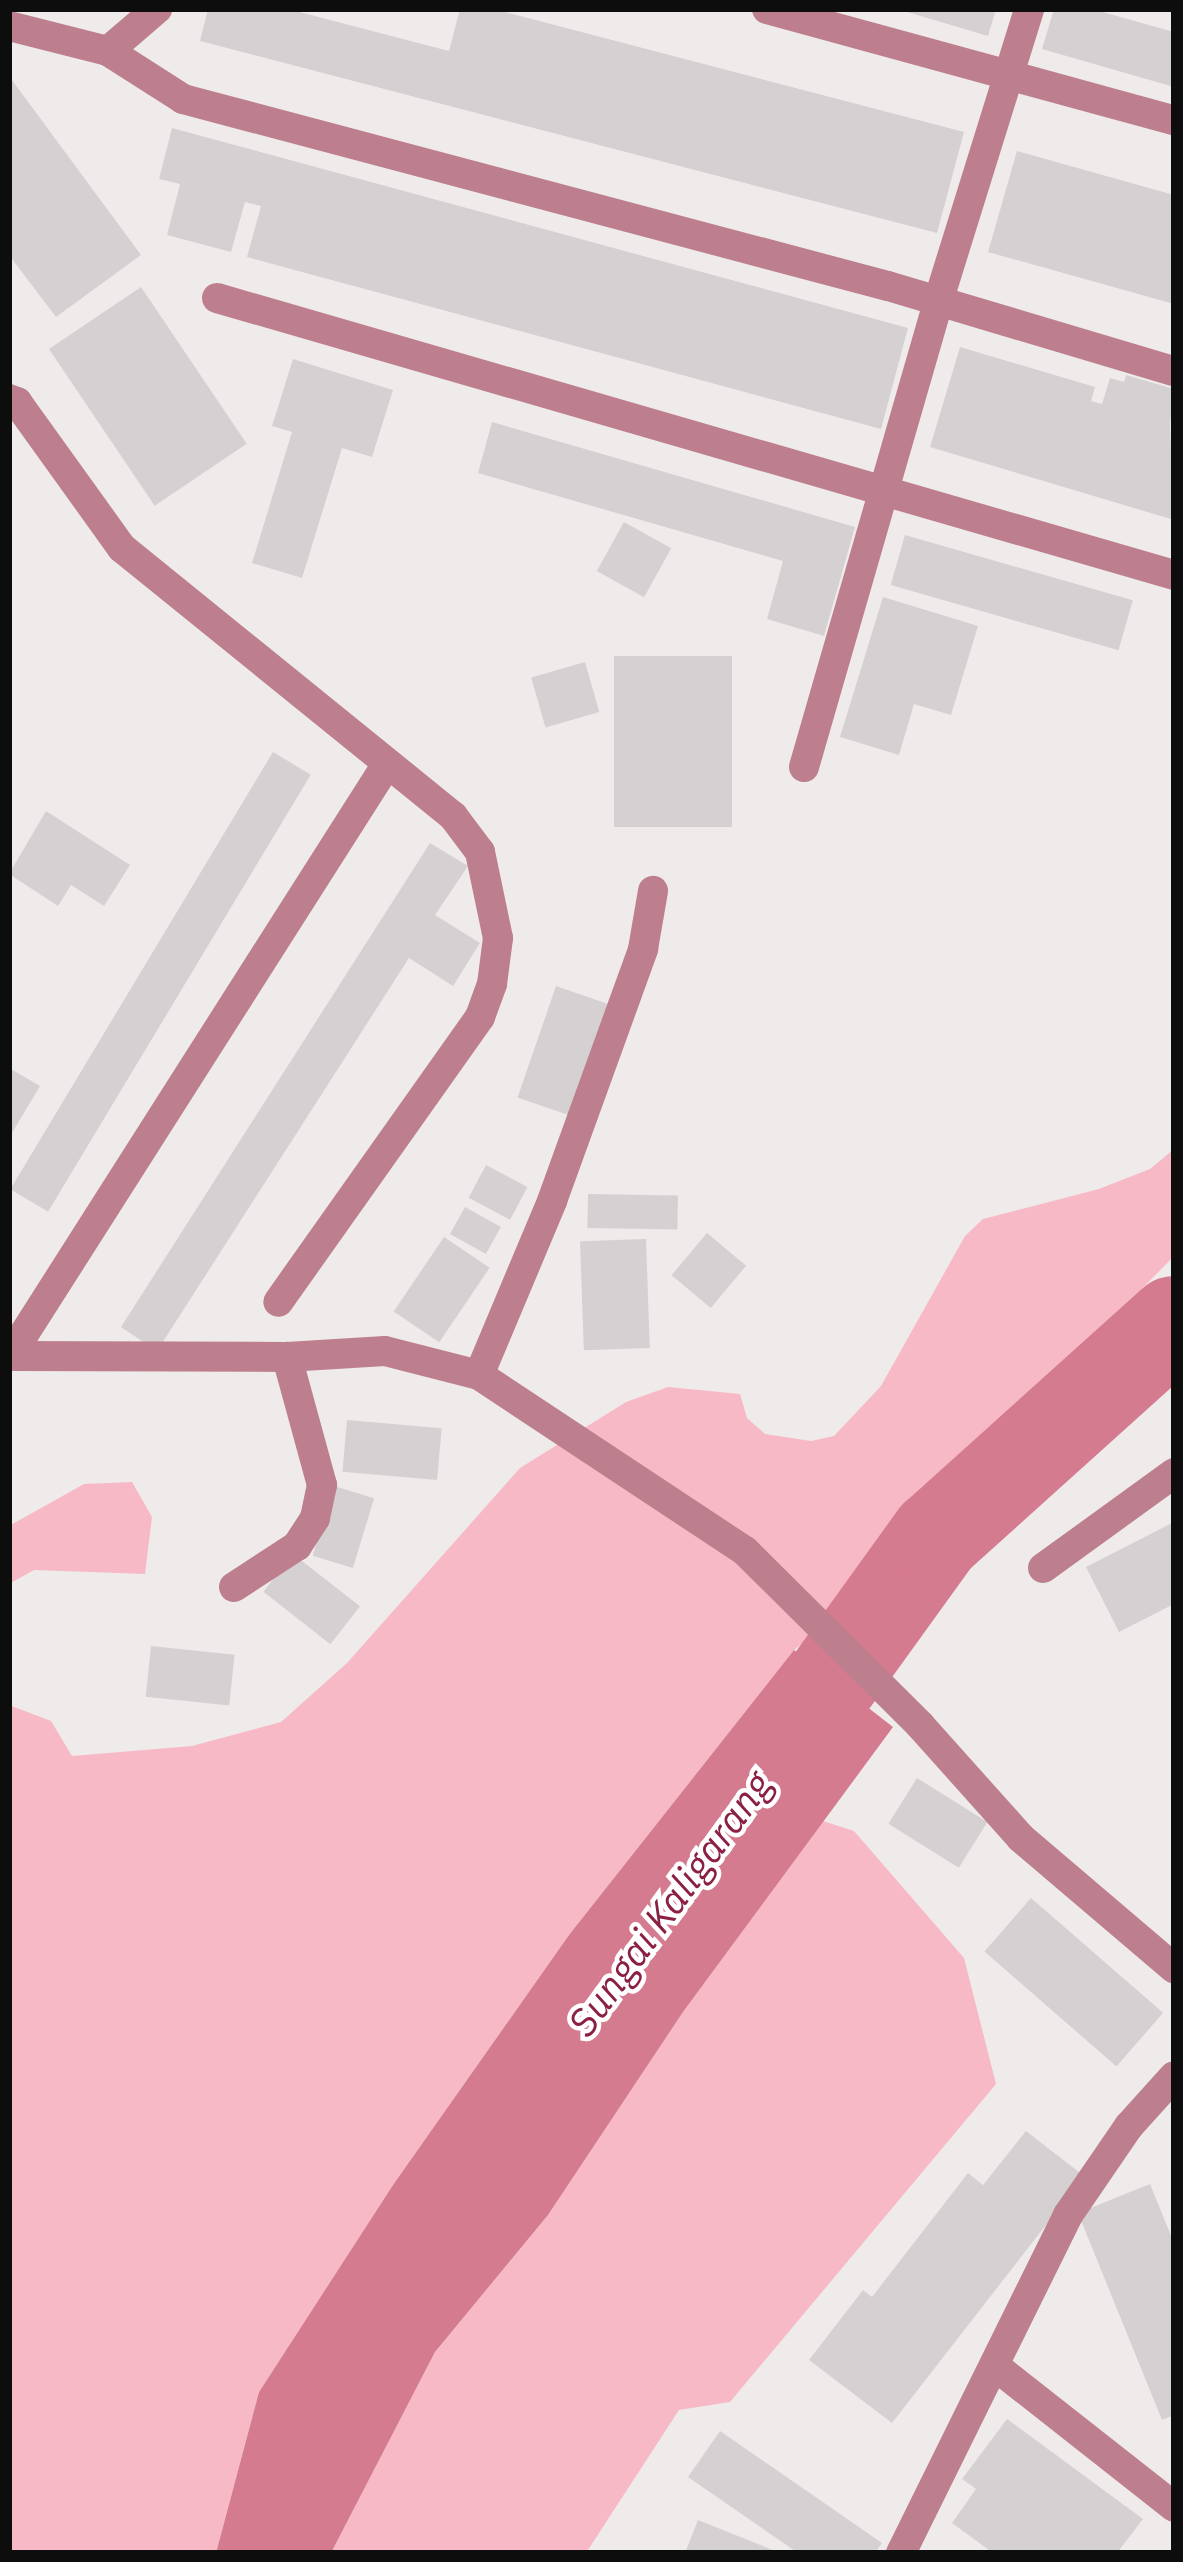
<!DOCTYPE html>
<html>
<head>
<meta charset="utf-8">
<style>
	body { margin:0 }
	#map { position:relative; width:1183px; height:2562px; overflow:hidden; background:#efebeb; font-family:"IBM Plex Sans",sans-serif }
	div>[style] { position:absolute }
	.green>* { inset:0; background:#f7b9c6 }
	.water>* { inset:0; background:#d57b90 }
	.river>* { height:93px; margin:-46.5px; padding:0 46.5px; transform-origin:46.5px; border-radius:46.5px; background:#d57b90 }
	.building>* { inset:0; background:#d5d1d2; transform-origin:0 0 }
	.street>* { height:30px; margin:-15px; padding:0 15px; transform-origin:15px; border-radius:15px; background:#bd7f8d }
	span { translate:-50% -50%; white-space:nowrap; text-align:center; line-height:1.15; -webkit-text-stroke:9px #fff; paint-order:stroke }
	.water-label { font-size:39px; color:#8b2045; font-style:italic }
	.frame { position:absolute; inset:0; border:12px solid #0e0d0d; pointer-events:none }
</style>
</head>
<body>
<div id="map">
	<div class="green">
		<div style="clip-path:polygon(1174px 1149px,1174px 1256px,916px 1520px,846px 1609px,794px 1650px,569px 1935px,393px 2185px,259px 2392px,216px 2553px,9px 2553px,9px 1705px,51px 1721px,72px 1756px,192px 1746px,281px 1722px,347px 1663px,520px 1468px,626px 1402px,668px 1387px,740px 1394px,747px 1418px,765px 1434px,811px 1441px,834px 1436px,881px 1386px,965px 1236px,983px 1219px,1099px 1189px,1150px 1169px)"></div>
		<div style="clip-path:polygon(132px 1482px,152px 1517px,145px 1574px,34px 1570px,9px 1584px,9px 1526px,84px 1484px)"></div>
		<div style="clip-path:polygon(823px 1821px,854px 1831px,964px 1958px,996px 2084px,730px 2402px,679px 2410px,586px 2553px,331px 2553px,435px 2352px,548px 2215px,683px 2012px)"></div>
	</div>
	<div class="water">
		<div style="clip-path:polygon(794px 1650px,893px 1727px,683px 2012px,548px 2215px,435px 2352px,331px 2553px,216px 2553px,259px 2392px,393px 2185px,569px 1935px)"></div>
	</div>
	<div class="river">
		<div style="left:759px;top:1781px;width:302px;rotate:-54.2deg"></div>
		<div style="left:936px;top:1536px;width:320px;rotate:-42deg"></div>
	</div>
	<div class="building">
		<div style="clip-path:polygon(208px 9px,288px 9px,449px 51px,460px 9px,494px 9px,964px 132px,937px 233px,200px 41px)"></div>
		<div style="clip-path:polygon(897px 9px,996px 9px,988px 36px)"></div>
		<div style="clip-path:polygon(1054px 9px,1092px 9px,1174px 32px,1174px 87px,1042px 49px)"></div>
		<div style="clip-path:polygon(9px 76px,141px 255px,56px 317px,9px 255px)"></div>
		<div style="clip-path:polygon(172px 128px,908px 328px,881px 429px,247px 257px,261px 206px,245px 202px,231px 252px,167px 235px,180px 184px,159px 179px)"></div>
		<div style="clip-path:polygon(1017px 151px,1174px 195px,1174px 304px,988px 252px)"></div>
		<div style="left:141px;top:287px;width:189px;height:111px;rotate:56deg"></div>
		<div style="clip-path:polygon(960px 347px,1095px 387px,1091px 401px,1102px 404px,1110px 378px,1124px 382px,1126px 375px,1174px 389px,1170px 424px,1174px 520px,930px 447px)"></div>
		<div style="clip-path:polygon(293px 359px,393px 390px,372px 457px,342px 448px,302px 578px,252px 563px,292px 432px,272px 426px)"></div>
		<div style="clip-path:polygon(492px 422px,855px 527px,824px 636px,767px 619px,783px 561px,478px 473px)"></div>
		<div style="left:624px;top:522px;width:54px;height:56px;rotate:29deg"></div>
		<div style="left:905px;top:535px;width:237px;height:52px;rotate:16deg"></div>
		<div style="clip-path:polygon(883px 597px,978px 626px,951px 715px,914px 704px,899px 755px,840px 737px)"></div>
		<div style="left:614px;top:656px;width:118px;height:171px"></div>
		<div style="left:585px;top:662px;width:52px;height:56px;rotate:74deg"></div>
		<div style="left:273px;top:752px;width:44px;height:510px;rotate:31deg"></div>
		<div style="clip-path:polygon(46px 811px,130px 865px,104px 906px,71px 885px,58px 906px,9px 874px)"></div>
		<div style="clip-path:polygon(430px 843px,468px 866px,435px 915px,480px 943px,453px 986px,409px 958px,157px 1351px,121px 1327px)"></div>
		<div style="left:556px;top:986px;width:56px;height:118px;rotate:19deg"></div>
		<div style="clip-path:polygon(9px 1068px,40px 1086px,9px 1138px)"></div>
		<div style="left:486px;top:1165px;width:47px;height:37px;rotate:28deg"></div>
		<div style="left:588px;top:1194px;width:90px;height:34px;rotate:1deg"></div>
		<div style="left:465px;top:1207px;width:41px;height:31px;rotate:29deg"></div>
		<div style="left:707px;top:1233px;width:51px;height:55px;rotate:40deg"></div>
		<div style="left:444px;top:1237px;width:55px;height:90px;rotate:34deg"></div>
		<div style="left:646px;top:1239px;width:109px;height:66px;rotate:88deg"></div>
		<div style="left:347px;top:1420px;width:95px;height:52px;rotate:5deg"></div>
		<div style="left:334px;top:1486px;width:42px;height:73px;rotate:17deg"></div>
		<div style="clip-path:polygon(1174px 1522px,1174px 1604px,1119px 1632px,1086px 1567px)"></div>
		<div style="left:293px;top:1554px;width:85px;height:48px;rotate:38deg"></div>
		<div style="left:151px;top:1646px;width:84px;height:51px;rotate:6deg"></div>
		<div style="left:917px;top:1778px;width:83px;height:54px;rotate:32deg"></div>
		<div style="left:1031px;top:1898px;width:175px;height:71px;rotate:41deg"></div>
		<div style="clip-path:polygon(1026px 2131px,1084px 2176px,892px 2423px,809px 2360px,863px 2290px,872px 2297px,968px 2173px,983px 2185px)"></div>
		<div style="clip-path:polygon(1150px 2184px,1174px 2243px,1174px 2415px,1162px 2420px,1078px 2213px)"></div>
		<div style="clip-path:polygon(1007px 2419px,1143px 2519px,1117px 2553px,993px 2553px,952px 2523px,976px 2489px,962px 2479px)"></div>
		<div style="clip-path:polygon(720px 2431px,882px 2543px,875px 2553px,798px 2553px,688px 2477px)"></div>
		<div style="clip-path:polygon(698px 2520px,758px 2544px,780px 2553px,685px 2553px)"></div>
	</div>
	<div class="street">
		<div style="left:767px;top:9px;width:422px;rotate:15.3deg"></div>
		<div style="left:9px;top:26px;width:102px;rotate:14.2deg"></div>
		<div style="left:108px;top:51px;width:89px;rotate:32.6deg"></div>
		<div style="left:183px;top:99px;width:729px;rotate:14.86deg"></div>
		<div style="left:888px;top:286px;width:298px;rotate:16.6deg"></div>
		<div style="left:108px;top:51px;width:65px;rotate:-40.6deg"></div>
		<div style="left:217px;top:298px;width:996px;rotate:16.14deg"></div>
		<div style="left:9px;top:399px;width:9px;rotate:21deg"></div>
		<div style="left:17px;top:402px;width:180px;rotate:54.3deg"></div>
		<div style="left:122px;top:548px;width:426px;rotate:39deg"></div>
		<div style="left:453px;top:816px;width:45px;rotate:53.1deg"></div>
		<div style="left:480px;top:852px;width:88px;rotate:78.2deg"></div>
		<div style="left:498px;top:938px;width:46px;rotate:97.4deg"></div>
		<div style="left:492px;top:984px;width:35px;rotate:110deg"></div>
		<div style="left:480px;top:1017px;width:349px;rotate:125.3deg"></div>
		<div style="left:804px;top:767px;width:484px;rotate:-73.9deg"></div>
		<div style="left:938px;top:302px;width:307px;rotate:-72.7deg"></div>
		<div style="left:9px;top:1356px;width:278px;rotate:0.2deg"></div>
		<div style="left:287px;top:1357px;width:98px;rotate:-3.5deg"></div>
		<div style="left:385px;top:1351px;width:97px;rotate:14.3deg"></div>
		<div style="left:479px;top:1375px;width:319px;rotate:33.5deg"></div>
		<div style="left:745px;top:1551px;width:247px;rotate:44.8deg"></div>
		<div style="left:920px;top:1725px;width:152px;rotate:48.2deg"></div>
		<div style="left:1021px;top:1838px;width:201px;rotate:40.4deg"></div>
		<div style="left:10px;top:1356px;width:702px;rotate:-57.51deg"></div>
		<div style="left:479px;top:1375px;width:189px;rotate:-67.2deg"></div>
		<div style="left:552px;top:1201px;width:268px;rotate:-70.1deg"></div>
		<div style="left:643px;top:949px;width:59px;rotate:-80.2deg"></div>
		<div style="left:1043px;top:1568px;width:162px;rotate:-35.9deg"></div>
		<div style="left:234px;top:1587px;width:75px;rotate:-33.1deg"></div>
		<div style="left:297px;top:1546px;width:33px;rotate:-57deg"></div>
		<div style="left:315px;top:1518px;width:34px;rotate:-78deg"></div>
		<div style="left:322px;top:1485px;width:133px;rotate:-105.3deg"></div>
		<div style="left:995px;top:2366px;width:228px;rotate:38.2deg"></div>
		<div style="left:901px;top:2553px;width:377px;rotate:-63.7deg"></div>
		<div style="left:1068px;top:2215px;width:108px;rotate:-55.6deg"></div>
		<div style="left:1129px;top:2126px;width:67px;rotate:-48deg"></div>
	</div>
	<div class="water-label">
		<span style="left:670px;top:1904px;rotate:-54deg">Sungai Kaligarang</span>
	</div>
	<div class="frame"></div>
</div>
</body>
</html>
